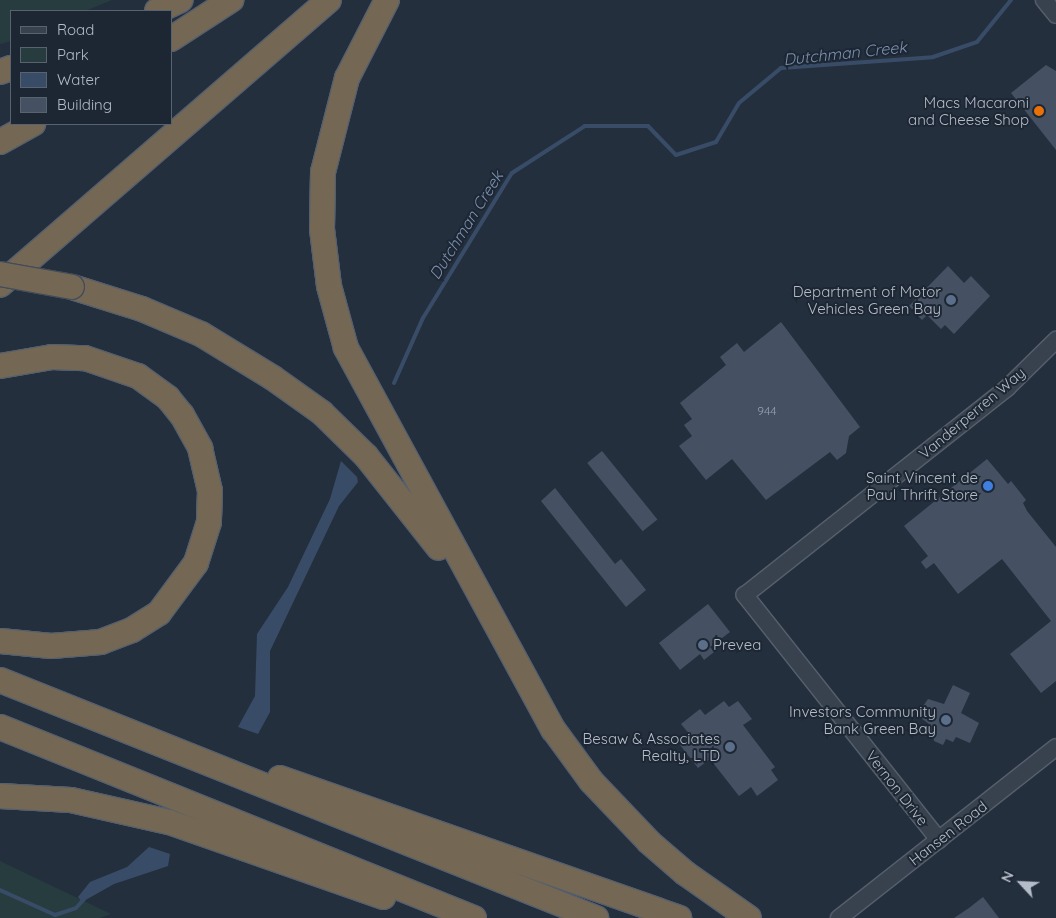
<!DOCTYPE html>
<html>
<head>
<meta charset="utf-8">
<style>
	body { margin:0 }
	#map { position:relative; width:1056px; height:918px; overflow:hidden; background:#242f3e; font-family:Quicksand,sans-serif }
	div>[style] { position:absolute }
	.green>* { inset:0; background:#263c3f }
	.water>* { inset:0; background:#394c67 }
	.stream>* { height:4px; margin:-2px; padding:0 2px; transform-origin:2px; border-radius:2px; background:#394c67 }
	.building>* { inset:0; background:#455162; transform-origin:0 0 }
	.roads { filter:drop-shadow(1px 0 #565f6c) drop-shadow(-1px 0 #565f6c) drop-shadow(0 1px #565f6c) drop-shadow(0 -1px #565f6c) }
	.minor>* { height:16px; margin:-8px; padding:0 8px; transform-origin:8px; border-radius:8px; background:#38414e }
	.highway>* { height:24px; margin:-12px; padding:0 12px; transform-origin:12px; border-radius:12px; background:#746855 }
	.bridges { filter:drop-shadow(1px 0 #434c59) drop-shadow(-1px 0 #434c59) drop-shadow(0 1px #434c59) drop-shadow(0 -1px #434c59) }
	.highway-bridge>* { height:24px; margin:-12px; padding:0 12px; transform-origin:12px; border-radius:12px; background:#746855 }
	.dots>* { width:14px; height:14px; translate:-50% -50%; box-sizing:border-box; border:2px solid #1d2633; border-radius:50% }
	span { translate:-50% -50%; white-space:nowrap; text-align:center; line-height:1.15; -webkit-text-stroke:4px #1d2633; paint-order:stroke }
	.number-label { font-size:12px; color:#98a1af }
	.number-label span { -webkit-text-stroke-width:0 }
	.poi-label { font-size:15px; color:#b4bcc9 }
	.right { translate:-100% -50%; text-align:right }
	.left { translate:0 -50%; text-align:left }
	.street-label { font-size:15px; color:#b4bcc9 }
	.water-label { font-size:16px; color:#7c92b1; font-style:italic }
	.legend { position:absolute; left:10px; top:10px; width:162px; height:115px; box-sizing:border-box; background:#1d2633; border:1px solid #59626f; margin:0; padding:6px 9px; list-style:none; font-size:15px; color:#b4bcc9 }
	.legend li { display:flex; align-items:center; gap:10px; height:25px }
	.legend b { width:25px; border:1px solid #59626f }
	.north { position:absolute; left:996px; top:858px; width:50px; height:50px; -webkit-text-stroke:4px #1d2633; paint-order:stroke; rotate:295deg; font-size:14px; font-weight:700; line-height:20px; text-align:center; color:#b4bcc9 }
	.north::after { content:''; display:block; margin:auto; width:18px; height:22px; background:#b4bcc9; clip-path:polygon(50% 0,100% 100%,50% 72%,0 100%) }
</style>
</head>
<body>
<div id="map">
	<div class="green">
		<div style="clip-path:polygon(0 0,112px 0,85px 11px,11px 11px,11px 41px,0 44px)"></div>
		<div style="clip-path:polygon(0 861px,111px 914px,100px 918px,0 918px)"></div>
	</div>
	<div class="water">
		<div style="clip-path:polygon(341px 461px,357px 477px,358px 482px,339px 506px,270px 651px,270px 712px,258px 734px,238px 727px,255px 696px,257px 634px,288px 587px,330px 499px)"></div>
		<div style="clip-path:polygon(149px 847px,170px 854px,168px 866px,114px 884px,82px 902px,78px 897px,90px 882px,127px 867px)"></div>
	</div>
	<div class="stream">
		<div style="left:394px;top:383px;width:71px;rotate:-66deg"></div>
		<div style="left:423px;top:318px;width:170px;rotate:-58.5deg"></div>
		<div style="left:512px;top:173px;width:87px;rotate:-32.8deg"></div>
		<div style="left:585px;top:126px;width:63px"></div>
		<div style="left:648px;top:126px;width:40px;rotate:46deg"></div>
		<div style="left:676px;top:155px;width:42px;rotate:-18deg"></div>
		<div style="left:716px;top:142px;width:45px;rotate:-59.5deg"></div>
		<div style="left:739px;top:103px;width:55px;rotate:-39.8deg"></div>
		<div style="left:781px;top:68px;width:152px;rotate:-4.1deg"></div>
		<div style="left:933px;top:57px;width:46px;rotate:-18.8deg"></div>
		<div style="left:977px;top:42px;width:54px;rotate:-51deg"></div>
		<div style="left:0;top:890px;width:60px;rotate:24.4deg"></div>
		<div style="left:55px;top:915px;width:22px;rotate:-18deg"></div>
		<div style="left:76px;top:908px;width:12px;rotate:-48deg"></div>
	</div>
	<div class="building">
		<div style="clip-path:polygon(1046px 65px,1056px 71px,1056px 150px,1011px 93px)"></div>
		<div style="clip-path:polygon(948px 266px,964px 283px,971px 276px,990px 296px,954px 334px,945px 325px,941px 329px,927px 315px,922px 320px,909px 306px)"></div>
		<div style="clip-path:polygon(781px 322px,860px 427px,849px 436px,846px 453px,837px 460px,830px 452px,766px 500px,732px 459px,706px 480px,679px 446px,692px 436px,684px 425px,692px 419px,680px 403px,726px 365px,720px 357px,737px 343px,744px 352px)"></div>
		<div style="left:602px;top:451px;width:88px;height:19px;rotate:51deg"></div>
		<div style="clip-path:polygon(987px 459px,1008px 484px,1011px 481px,1026px 500px,1023px 503px,1027px 511px,1056px 547px,1056px 681px,1041px 693px,1010px 654px,1051px 621px,1002px 559px,958px 594px,934px 563px,926px 569px,921px 562px,928px 556px,904px 526px)"></div>
		<div style="clip-path:polygon(555px 488px,615px 564px,621px 559px,646px 590px,626px 607px,541px 501px)"></div>
		<div style="clip-path:polygon(708px 604px,730px 632px,710px 647px,714px 652px,704px 660px,700px 654px,680px 670px,659px 643px)"></div>
		<div style="clip-path:polygon(953px 685px,970px 693px,961px 713px,979px 723px,970px 743px,956px 737px,953px 742px,946px 739px,943px 745px,934px 741px,933px 733px,926px 730px,929px 724px,917px 715px,928px 699px,944px 704px)"></div>
		<div style="clip-path:polygon(724px 701px,729px 707px,738px 701px,752px 719px,743px 725px,775px 767px,771px 770px,778px 780px,757px 796px,751px 787px,739px 796px,710px 759px,698px 768px,680px 745px,691px 736px,681px 724px,700px 709px,705px 715px)"></div>
		<div style="clip-path:polygon(983px 897px,999px 918px,954px 918px,969px 908px)"></div>
	</div>
	<div class="roads">
		<div class="minor">
			<div style="left:1044px;top:0;width:19px;rotate:51deg"></div>
			<div style="left:939px;top:840px;width:313px;rotate:-128.4deg"></div>
			<div style="left:745px;top:595px;width:334px;rotate:-38.3deg"></div>
			<div style="left:1007px;top:388px;width:69px;rotate:-44.4deg"></div>
			<div style="left:839px;top:918px;width:276px;rotate:-38.2deg"></div>
		</div>
		<div class="highway">
			<div style="left:387px;top:0;width:88px;rotate:117.1deg"></div>
			<div style="left:347px;top:78px;width:97px;rotate:104.3deg"></div>
			<div style="left:323px;top:172px;width:57px;rotate:91deg"></div>
			<div style="left:322px;top:229px;width:57px;rotate:83deg"></div>
			<div style="left:329px;top:286px;width:64px;rotate:74.7deg"></div>
			<div style="left:346px;top:348px;width:434px;rotate:61.5deg"></div>
			<div style="left:553px;top:729px;width:64px;rotate:53.8deg"></div>
			<div style="left:591px;top:781px;width:84px;rotate:46.4deg"></div>
			<div style="left:649px;top:842px;width:48px;rotate:40.7deg"></div>
			<div style="left:685px;top:873px;width:78px;rotate:35.1deg"></div>
			<div style="left:157px;top:11px;width:26px;rotate:-25deg"></div>
			<div style="left:171px;top:39px;width:72px;rotate:-33deg"></div>
			<div style="left:0;top:72px;width:12px;rotate:-20deg"></div>
			<div style="left:0;top:142px;width:38px;rotate:-29deg"></div>
			<div style="left:0;top:285px;width:435px;rotate:-40.9deg"></div>
			<div style="left:72px;top:287px;width:73px;rotate:17.4deg"></div>
			<div style="left:142px;top:309px;width:64px;rotate:23deg"></div>
			<div style="left:201px;top:334px;width:84px;rotate:31.4deg"></div>
			<div style="left:273px;top:378px;width:60px;rotate:35.5deg"></div>
			<div style="left:322px;top:413px;width:62px;rotate:44.3deg"></div>
			<div style="left:366px;top:456px;width:117px;rotate:51.6deg"></div>
			<div style="left:0;top:366px;width:53px;rotate:-9.8deg"></div>
			<div style="left:52px;top:357px;width:33px;rotate:2deg"></div>
			<div style="left:85px;top:358px;width:56px;rotate:18.8deg"></div>
			<div style="left:138px;top:376px;width:37px;rotate:36deg"></div>
			<div style="left:168px;top:398px;width:22px;rotate:51deg"></div>
			<div style="left:182px;top:415px;width:38px;rotate:61deg"></div>
			<div style="left:200px;top:448px;width:44px;rotate:76.9deg"></div>
			<div style="left:210px;top:491px;width:31px;rotate:92deg"></div>
			<div style="left:209px;top:522px;width:43px;rotate:107.6deg"></div>
			<div style="left:196px;top:563px;width:62px;rotate:126.5deg"></div>
			<div style="left:159px;top:613px;width:32px;rotate:148deg"></div>
			<div style="left:132px;top:630px;width:33px;rotate:159deg"></div>
			<div style="left:101px;top:642px;width:50px;rotate:175.4deg"></div>
			<div style="left:51px;top:646px;width:51px;rotate:-174.4deg"></div>
			<div style="left:0;top:680px;width:642px;rotate:21.77deg"></div>
			<div style="left:0;top:727px;width:511px;rotate:21.95deg"></div>
			<div style="left:280px;top:778px;width:423px;rotate:19.3deg"></div>
			<div style="left:0;top:796px;width:71px;rotate:3.2deg"></div>
			<div style="left:71px;top:800px;width:100px;rotate:12.7deg"></div>
			<div style="left:169px;top:822px;width:227px;rotate:19.3deg"></div>
		</div>
	</div>
	<div class="bridges">
		<div class="highway-bridge">
			<div style="left:0;top:274px;width:73px;rotate:10.2deg"></div>
		</div>
	</div>
	<div class="dots">
		<div style="left:1039px;top:111px;background:#e8710a"></div>
		<div style="left:951px;top:300px;background:#5c6f8a"></div>
		<div style="left:988px;top:486px;background:#3f7fe0"></div>
		<div style="left:703px;top:645px;background:#5c6f8a"></div>
		<div style="left:946px;top:720px;background:#5c6f8a"></div>
		<div style="left:730px;top:747px;background:#5c6f8a"></div>
	</div>
	<div class="number-label">
		<span style="left:767px;top:411px">944</span>
	</div>
	<div class="poi-label">
		<span class="right" style="left:1029px;top:111px">Macs Macaroni<br>and Cheese Shop</span>
		<span class="right" style="left:941px;top:300px">Department of Motor<br>Vehicles Green Bay</span>
		<span class="right" style="left:978px;top:486px">Saint Vincent de<br>Paul Thrift Store</span>
		<span class="left" style="left:713px;top:645px">Prevea</span>
		<span class="right" style="left:936px;top:720px">Investors Community<br>Bank Green Bay</span>
		<span class="right" style="left:720px;top:747px">Besaw &amp; Associates<br>Realty, LTD</span>
	</div>
	<div class="street-label">
		<span style="left:972px;top:413px;rotate:-40deg">Vanderperren Way</span>
		<span style="left:897px;top:788px;rotate:52deg">Vernon Drive</span>
		<span style="left:948px;top:833px;rotate:-38deg">Hansen Road</span>
	</div>
	<div class="water-label">
		<span style="left:845px;top:53px;rotate:-6deg">Dutchman Creek</span>
		<span style="left:466px;top:225px;rotate:-58deg">Dutchman Creek</span>
	</div>
	<ul class="legend">
	<li><b style="height:6px;background:#38414e"></b>Road</li>
	<li><b style="height:14px;background:#263c3f"></b>Park</li>
	<li><b style="height:14px;background:#394c67"></b>Water</li>
	<li><b style="height:14px;background:#455162"></b>Building</li>
	</ul>
	<div class="north">N</div>
</div>
</body>
</html>
